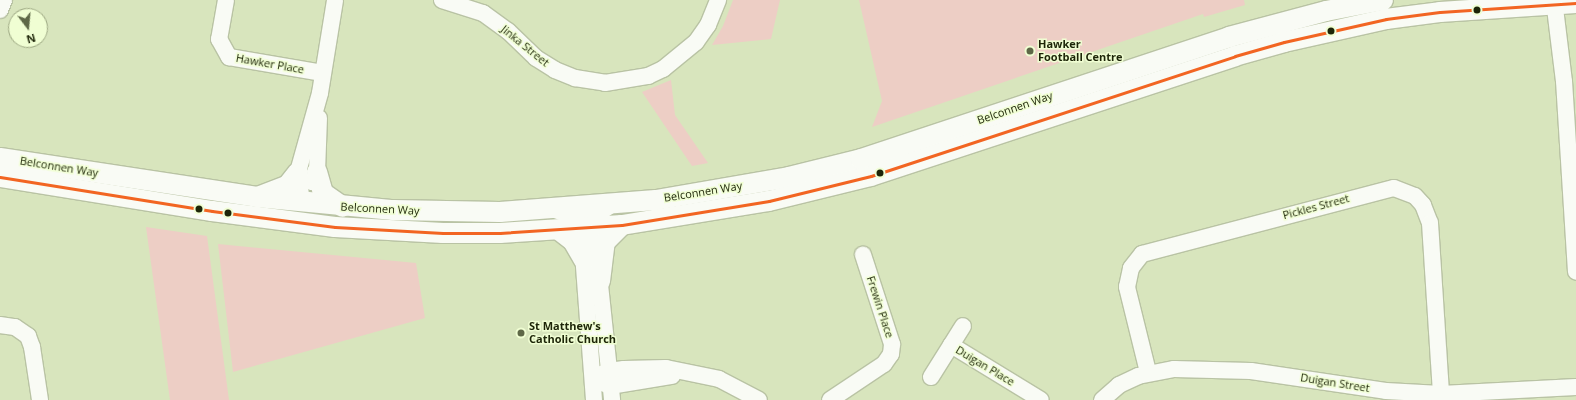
<!DOCTYPE html>
<html>
<head>
<meta charset="utf-8">
<style>
	body { margin:0 }
	#map { position:relative; width:1576px; height:400px; overflow:hidden; background:#d8e5bd; font-family:"Open Sans",sans-serif }
	div>[style] { position:absolute }
	.green>* { inset:0; background:#edcec5 }
	.roads { filter:drop-shadow(1px 0 #b9c3a4) drop-shadow(-1px 0 #b9c3a4) drop-shadow(0 1px #b9c3a4) drop-shadow(0 -1px #b9c3a4) }
	.minor>* { height:16px; margin:-8px; padding:0 8px; transform-origin:8px; border-radius:8px; background:#f9fbf5 }
	.major>* { height:20px; margin:-10px; padding:0 10px; transform-origin:10px; border-radius:10px; background:#f9fbf5 }
	.bus-1>* { height:3px; margin:-1.5px; padding:0 1.5px; transform-origin:1.5px; border-radius:1.5px; background:#f26522 }
	.dots>* { width:11px; height:11px; translate:-50% -50%; box-sizing:border-box; border:2px solid #f0fed3; border-radius:50% }
	span { translate:-50% -50%; white-space:nowrap; text-align:center; line-height:1.15; -webkit-text-stroke:3px #f0fed3; paint-order:stroke }
	.poi-label { font-size:11px; color:#1d2508; font-weight:700 }
	.left { translate:0 -50%; text-align:left }
	.street-label { font-size:11px; color:#1d2508 }
	.north { position:absolute; left:8px; top:8px; width:40px; height:40px; box-sizing:border-box; background:#f0fed3; border:1px solid #9ca782; border-radius:50%; rotate:164deg; font-size:11px; font-weight:700; line-height:16px; text-align:center; color:#1d2508 }
	.north::after { content:''; display:block; margin:auto; width:14px; height:18px; background:#5e6847; clip-path:polygon(50% 0,100% 100%,50% 72%,0 100%) }
</style>
</head>
<body>
<div id="map">
	<div class="green">
		<div style="clip-path:polygon(733px 0,780px 0,771px 39px,712px 45px,723px 26px)"></div>
		<div style="clip-path:polygon(859px 0,1244px 0,1245px 5px,1204px 17px,1203px 14px,872px 127px,882px 101px)"></div>
		<div style="clip-path:polygon(671px 80px,675px 115px,708px 163px,692px 166px,642px 92px)"></div>
		<div style="clip-path:polygon(146px 227px,207px 236px,229px 400px,170px 400px)"></div>
		<div style="clip-path:polygon(218px 244px,416px 263px,425px 318px,233px 372px)"></div>
	</div>
	<div class="roads">
		<div class="minor">
			<div style="left:226px;top:0;width:40px;rotate:100deg"></div>
			<div style="left:219px;top:39px;width:21px;rotate:61deg"></div>
			<div style="left:229px;top:57px;width:95px;rotate:9.7deg"></div>
			<div style="left:442px;top:0;width:43px;rotate:17.6deg"></div>
			<div style="left:483px;top:13px;width:31px;rotate:36deg"></div>
			<div style="left:508px;top:31px;width:39px;rotate:44deg"></div>
			<div style="left:536px;top:58px;width:22px;rotate:32deg"></div>
			<div style="left:555px;top:70px;width:22px;rotate:22deg"></div>
			<div style="left:575px;top:78px;width:30px;rotate:9deg"></div>
			<div style="left:605px;top:83px;width:44px;rotate:-9.2deg"></div>
			<div style="left:648px;top:76px;width:17px;rotate:-25deg"></div>
			<div style="left:663px;top:69px;width:43px;rotate:-39.3deg"></div>
			<div style="left:696px;top:42px;width:21px;rotate:-55deg"></div>
			<div style="left:708px;top:25px;width:27px;rotate:-68deg"></div>
			<div style="left:1554px;top:0;width:82px;rotate:83deg"></div>
			<div style="left:1564px;top:81px;width:191px;rotate:86.4deg"></div>
			<div style="left:0;top:10px;width:11px;rotate:-68deg"></div>
			<div style="left:312px;top:182px;width:11px;rotate:-63deg"></div>
			<div style="left:317px;top:172px;width:54px;rotate:-87.9deg"></div>
			<div style="left:302px;top:202px;width:30px;rotate:-98deg"></div>
			<div style="left:298px;top:172px;width:82px;rotate:-74.4deg"></div>
			<div style="left:320px;top:93px;width:94px;rotate:-80.8deg"></div>
			<div style="left:555px;top:210px;width:28px;rotate:19deg"></div>
			<div style="left:581px;top:219px;width:23px;rotate:52deg"></div>
			<div style="left:595px;top:237px;width:164px;rotate:84deg"></div>
			<div style="left:0;top:325px;width:15px;rotate:8deg"></div>
			<div style="left:15px;top:327px;width:16px;rotate:35deg"></div>
			<div style="left:28px;top:336px;width:12px;rotate:70deg"></div>
			<div style="left:32px;top:347px;width:54px;rotate:81.4deg"></div>
			<div style="left:951px;top:345px;width:105px;rotate:31.4deg"></div>
			<div style="left:1148px;top:372px;width:88px;rotate:-103.9deg"></div>
			<div style="left:1127px;top:287px;width:19px;rotate:-78deg"></div>
			<div style="left:1131px;top:268px;width:18px;rotate:-52deg"></div>
			<div style="left:1142px;top:254px;width:260px;rotate:-14.7deg"></div>
			<div style="left:1394px;top:188px;width:22px;rotate:21deg"></div>
			<div style="left:1415px;top:196px;width:12px;rotate:48deg"></div>
			<div style="left:1423px;top:205px;width:19px;rotate:69deg"></div>
			<div style="left:1430px;top:223px;width:171px;rotate:86.3deg"></div>
			<div style="left:599px;top:375px;width:11px;rotate:-22deg"></div>
			<div style="left:609px;top:371px;width:15px;rotate:-8deg"></div>
			<div style="left:624px;top:369px;width:42px;rotate:-1.4deg"></div>
			<div style="left:666px;top:368px;width:54px;rotate:11.7deg"></div>
			<div style="left:719px;top:379px;width:45px;rotate:27.7deg"></div>
			<div style="left:931px;top:377px;width:60px;rotate:-57.9deg"></div>
			<div style="left:600px;top:382px;width:11px;rotate:22deg"></div>
			<div style="left:610px;top:386px;width:63px;rotate:-9.2deg"></div>
			<div style="left:594px;top:400px;width:161px;rotate:-94.3deg"></div>
			<div style="left:582px;top:239px;width:31px;rotate:-57deg"></div>
			<div style="left:599px;top:213px;width:17px;rotate:-33deg"></div>
			<div style="left:830px;top:400px;width:65px;rotate:-33.7deg"></div>
			<div style="left:884px;top:364px;width:12px;rotate:-55deg"></div>
			<div style="left:891px;top:354px;width:10px;rotate:-84deg"></div>
			<div style="left:892px;top:344px;width:94px;rotate:-108deg"></div>
			<div style="left:1102px;top:400px;width:23px;rotate:-41deg"></div>
			<div style="left:1119px;top:385px;width:21px;rotate:-25deg"></div>
			<div style="left:1138px;top:376px;width:37px;rotate:-11deg"></div>
			<div style="left:1174px;top:369px;width:77px;rotate:1.5deg"></div>
			<div style="left:1251px;top:371px;width:136px;rotate:8.4deg"></div>
			<div style="left:1386px;top:391px;width:55px;rotate:3.1deg"></div>
			<div style="left:1441px;top:394px;width:135px;rotate:-3deg"></div>
		</div>
		<div class="major">
			<div style="left:0;top:158px;width:260px;rotate:8.6deg"></div>
			<div style="left:257px;top:197px;width:137px;rotate:5.5deg"></div>
			<div style="left:393px;top:210px;width:107px;rotate:1.1deg"></div>
			<div style="left:500px;top:212px;width:156px;rotate:-4.4deg"></div>
			<div style="left:656px;top:200px;width:135px;rotate:-9.8deg"></div>
			<div style="left:789px;top:177px;width:74px;rotate:-14deg"></div>
			<div style="left:861px;top:159px;width:388px;rotate:-18.3deg"></div>
			<div style="left:1229px;top:37px;width:100px;rotate:-15deg"></div>
			<div style="left:1326px;top:11px;width:58px;rotate:-10.9deg"></div>
			<div style="left:317px;top:172px;width:22px;rotate:74deg"></div>
			<div style="left:323px;top:193px;width:24px;rotate:35deg"></div>
			<div style="left:0;top:177px;width:215px;rotate:9.1deg"></div>
			<div style="left:212px;top:211px;width:124px;rotate:7.4deg"></div>
			<div style="left:335px;top:227px;width:108px;rotate:3.2deg"></div>
			<div style="left:443px;top:233px;width:57px"></div>
			<div style="left:500px;top:233px;width:122px;rotate:-3.8deg"></div>
			<div style="left:622px;top:225px;width:149px;rotate:-9.3deg"></div>
			<div style="left:769px;top:201px;width:105px;rotate:-13.8deg"></div>
			<div style="left:871px;top:176px;width:383px;rotate:-18.2deg"></div>
			<div style="left:1235px;top:56px;width:51px;rotate:-15.9deg"></div>
			<div style="left:1284px;top:42px;width:105px;rotate:-12.7deg"></div>
			<div style="left:1386px;top:19px;width:54px;rotate:-7.4deg"></div>
			<div style="left:1440px;top:12px;width:136px;rotate:-3.8deg"></div>
			<div style="left:260px;top:196px;width:30px;rotate:-21deg"></div>
			<div style="left:288px;top:185px;width:16px;rotate:-52deg"></div>
			<div style="left:559px;top:230px;width:18px;rotate:38deg"></div>
			<div style="left:573px;top:241px;width:22px;rotate:60deg"></div>
			<div style="left:600px;top:281px;width:39px;rotate:-83deg"></div>
			<div style="left:605px;top:242px;width:24px;rotate:-45deg"></div>
		</div>
	</div>
	<div class="bus-1">
		<div style="left:0;top:177px;width:215px;rotate:9.1deg"></div>
		<div style="left:212px;top:211px;width:124px;rotate:7.4deg"></div>
		<div style="left:335px;top:227px;width:108px;rotate:3.2deg"></div>
		<div style="left:443px;top:233px;width:57px"></div>
		<div style="left:500px;top:233px;width:122px;rotate:-3.8deg"></div>
		<div style="left:622px;top:225px;width:149px;rotate:-9.3deg"></div>
		<div style="left:769px;top:201px;width:105px;rotate:-13.8deg"></div>
		<div style="left:871px;top:176px;width:383px;rotate:-18.2deg"></div>
		<div style="left:1235px;top:56px;width:51px;rotate:-15.9deg"></div>
		<div style="left:1284px;top:42px;width:105px;rotate:-12.7deg"></div>
		<div style="left:1386px;top:19px;width:54px;rotate:-7.4deg"></div>
		<div style="left:1440px;top:12px;width:136px;rotate:-3.8deg"></div>
	</div>
	<div class="dots">
		<div style="left:1477px;top:10px;background:#1d2508"></div>
		<div style="left:1331px;top:31px;background:#1d2508"></div>
		<div style="left:1030px;top:51px;background:#5e6847"></div>
		<div style="left:880px;top:173px;background:#1d2508"></div>
		<div style="left:199px;top:209px;background:#1d2508"></div>
		<div style="left:228px;top:213px;background:#1d2508"></div>
		<div style="left:521px;top:333px;background:#5e6847"></div>
	</div>
	<div class="poi-label">
		<span class="left" style="left:1038px;top:51px">Hawker<br>Football Centre</span>
		<span class="left" style="left:529px;top:333px">St Matthew's<br>Catholic Church</span>
	</div>
	<div class="street-label">
		<span style="left:525px;top:46px;rotate:39deg">Jinka Street</span>
		<span style="left:270px;top:64px;rotate:10deg">Hawker Place</span>
		<span style="left:1015px;top:108px;rotate:-19deg">Belconnen Way</span>
		<span style="left:59px;top:167px;rotate:9deg">Belconnen Way</span>
		<span style="left:703px;top:192px;rotate:-9deg">Belconnen Way</span>
		<span style="left:1316px;top:207px;rotate:-15deg">Pickles Street</span>
		<span style="left:380px;top:209px;rotate:3deg">Belconnen Way</span>
		<span style="left:880px;top:307px;rotate:72deg">Frewin Place</span>
		<span style="left:985px;top:366px;rotate:31deg">Duigan Place</span>
		<span style="left:1335px;top:383px;rotate:9deg">Duigan Street</span>
	</div>
	<div class="north">N</div>
</div>
</body>
</html>
